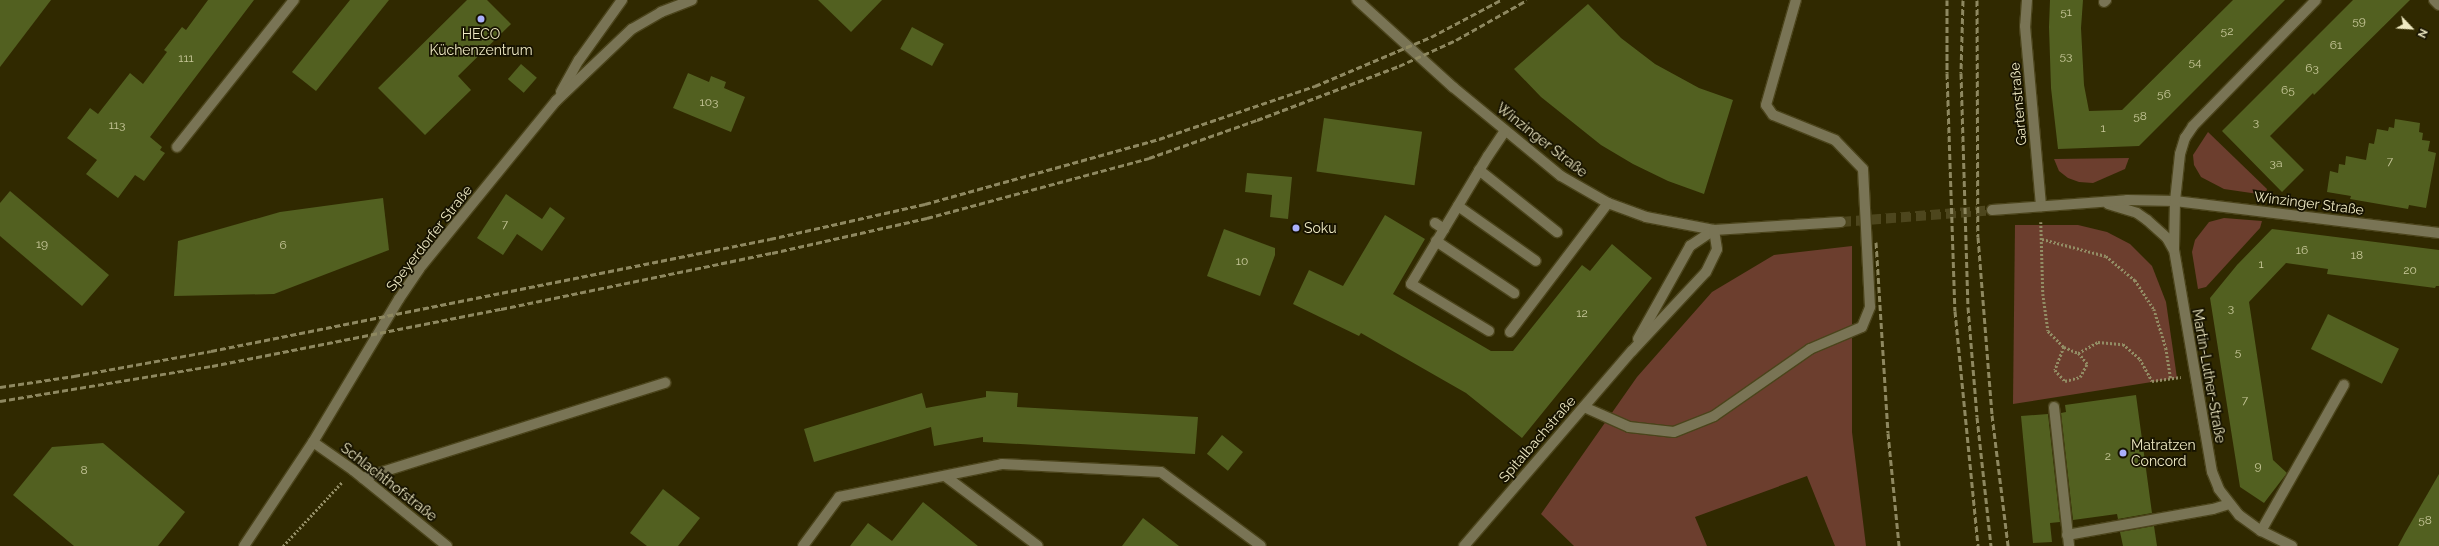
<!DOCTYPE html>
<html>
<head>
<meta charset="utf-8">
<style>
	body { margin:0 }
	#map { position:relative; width:2439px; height:546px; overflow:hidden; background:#302900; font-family:Raleway,sans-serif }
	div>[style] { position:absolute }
	.green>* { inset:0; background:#6c3e2e }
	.building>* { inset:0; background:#526020; transform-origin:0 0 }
	.minor-tunnel>* { height:10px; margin-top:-5px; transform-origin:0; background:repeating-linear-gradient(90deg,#4d461d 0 10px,transparent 0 15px) }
	.path>* { height:2.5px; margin-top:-1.25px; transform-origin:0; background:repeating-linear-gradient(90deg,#938d65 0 2px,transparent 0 4px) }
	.roads { filter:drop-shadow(1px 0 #4b441b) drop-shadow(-1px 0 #4b441b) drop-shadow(0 1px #4b441b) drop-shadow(0 -1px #4b441b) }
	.minor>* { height:10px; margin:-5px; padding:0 5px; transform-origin:5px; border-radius:5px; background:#797455 }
	.rail>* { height:3px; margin-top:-1.5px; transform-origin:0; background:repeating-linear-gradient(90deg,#8e8860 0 6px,transparent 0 9px) }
	.dots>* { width:11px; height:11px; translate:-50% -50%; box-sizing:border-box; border:2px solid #161200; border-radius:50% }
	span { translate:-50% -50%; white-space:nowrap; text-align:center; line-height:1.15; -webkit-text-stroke:3.5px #161200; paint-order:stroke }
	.number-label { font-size:12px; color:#c8c89a }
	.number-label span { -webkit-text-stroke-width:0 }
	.poi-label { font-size:14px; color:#efeac3 }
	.left { translate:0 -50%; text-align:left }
	.street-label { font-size:14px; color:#efeac3 }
	.north { position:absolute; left:2391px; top:8px; width:40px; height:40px; -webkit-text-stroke:3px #161200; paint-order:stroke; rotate:115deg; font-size:11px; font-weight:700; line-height:16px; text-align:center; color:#efeac3 }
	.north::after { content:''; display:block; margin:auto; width:14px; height:18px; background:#efeac3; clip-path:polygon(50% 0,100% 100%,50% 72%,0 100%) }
</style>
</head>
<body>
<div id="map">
	<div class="green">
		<div style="clip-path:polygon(2208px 132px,2267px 189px,2265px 195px,2224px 189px,2201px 177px,2194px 165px,2193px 155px)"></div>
		<div style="clip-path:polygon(2129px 158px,2125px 169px,2093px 183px,2079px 182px,2068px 178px,2059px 171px,2054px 159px)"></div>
		<div style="clip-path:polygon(2224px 218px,2262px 221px,2260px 228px,2206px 287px,2198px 289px,2192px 252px,2195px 240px,2209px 222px)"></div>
		<div style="clip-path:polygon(2015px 225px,2078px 225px,2107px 232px,2130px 244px,2152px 266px,2166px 302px,2177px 378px,2013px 404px)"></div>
		<div style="clip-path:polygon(1852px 246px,1852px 432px,1866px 546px,1835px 546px,1807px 476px,1695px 517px,1707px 546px,1574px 546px,1541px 514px,1637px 377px,1712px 292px,1774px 255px)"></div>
	</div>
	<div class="building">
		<div style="clip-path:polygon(0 0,51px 0,0 67px)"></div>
		<div style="clip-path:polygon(208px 0,254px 0,150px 137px,162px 147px,160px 150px,165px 153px,144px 181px,135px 175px,118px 198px,86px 174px,97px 160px,67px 138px,90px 108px,98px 114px,130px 73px,143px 84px,167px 52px,164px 50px,182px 27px,186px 30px)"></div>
		<div style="clip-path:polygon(350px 0,389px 0,316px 91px,292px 72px)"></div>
		<div style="clip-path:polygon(467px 0,487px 0,511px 24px,458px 76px,471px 90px,425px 135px,378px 88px)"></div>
		<div style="clip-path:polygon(818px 0,882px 0,851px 32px)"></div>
		<div style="clip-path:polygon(2050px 0,2083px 0,2081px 28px,2084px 85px,2089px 111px,2122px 110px,2233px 0,2285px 0,2139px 146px,2058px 149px,2051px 88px,2049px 27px)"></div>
		<div style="clip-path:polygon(2353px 0,2410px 0,2314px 95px,2313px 93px,2270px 136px,2304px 170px,2282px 192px,2222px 131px)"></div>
		<div style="clip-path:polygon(1588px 4px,1621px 38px,1655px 64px,1699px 88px,1733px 100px,1704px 194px,1668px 181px,1633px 164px,1601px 145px,1541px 97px,1514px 69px)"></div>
		<div style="left:912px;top:27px;width:36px;height:25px;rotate:28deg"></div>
		<div style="left:521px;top:64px;width:21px;height:20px;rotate:41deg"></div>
		<div style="clip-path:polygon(688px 73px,709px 82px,711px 76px,726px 82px,724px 88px,745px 97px,731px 132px,673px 108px)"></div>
		<div style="left:1324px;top:118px;width:99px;height:54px;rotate:8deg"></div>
		<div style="clip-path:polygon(2395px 119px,2420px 123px,2419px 132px,2423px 133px,2422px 140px,2430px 141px,2428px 151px,2436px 153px,2426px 208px,2409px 205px,2408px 209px,2350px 199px,2351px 196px,2327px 192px,2330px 171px,2338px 173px,2339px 164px,2345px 165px,2346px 156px,2366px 160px,2369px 143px,2374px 144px,2377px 129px,2388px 131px,2389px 127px,2394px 128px)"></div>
		<div style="clip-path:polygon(1247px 173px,1292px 177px,1288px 219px,1270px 217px,1272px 195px,1245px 192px)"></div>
		<div style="clip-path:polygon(10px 191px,109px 275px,82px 306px,0 236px,0 203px)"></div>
		<div style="clip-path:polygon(506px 194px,542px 219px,550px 207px,565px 218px,542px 251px,517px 234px,503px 255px,477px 238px)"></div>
		<div style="clip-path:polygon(383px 198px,389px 250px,274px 294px,174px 296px,178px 241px,280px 212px)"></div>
		<div style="clip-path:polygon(1385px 215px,1425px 239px,1393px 294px,1491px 351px,1513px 351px,1582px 265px,1590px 271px,1612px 244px,1652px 278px,1522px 438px,1466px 393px,1361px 333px,1359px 336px,1293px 304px,1309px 270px,1343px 286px)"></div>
		<div style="clip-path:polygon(1224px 229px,1275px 248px,1275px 255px,1260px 296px,1207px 276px)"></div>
		<div style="clip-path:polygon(2272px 229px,2439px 250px,2439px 286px,2436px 286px,2435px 288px,2327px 274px,2328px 269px,2286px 263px,2249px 302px,2273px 460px,2287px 473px,2264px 503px,2240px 487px,2210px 298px,2237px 265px)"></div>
		<div style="left:2328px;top:314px;width:79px;height:39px;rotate:26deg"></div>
		<div style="clip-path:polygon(986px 391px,1018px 393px,1017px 407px,1198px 417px,1195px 454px,983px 442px,983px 437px,934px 446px,931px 427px,814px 462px,804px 429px,922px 393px,926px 408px,986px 397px)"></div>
		<div style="clip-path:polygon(2136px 395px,2152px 513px,2118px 519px,2117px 514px,2073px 520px,2061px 413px,2066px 412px,2065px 405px)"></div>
		<div style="clip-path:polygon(2048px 414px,2060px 522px,2050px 523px,2052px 542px,2033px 543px,2021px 416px)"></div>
		<div style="left:1222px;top:435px;width:27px;height:24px;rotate:39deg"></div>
		<div style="clip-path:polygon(103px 443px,185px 512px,158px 546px,74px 546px,13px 495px,52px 447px)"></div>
		<div style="clip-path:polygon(2439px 474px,2439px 546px,2398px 546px,2405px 533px)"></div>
		<div style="clip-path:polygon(663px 489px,700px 518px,678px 546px,647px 546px,630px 533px)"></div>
		<div style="clip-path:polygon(923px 502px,978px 546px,850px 546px,868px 523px,892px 541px)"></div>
		<div style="clip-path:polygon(1143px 518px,1179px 546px,1122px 546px)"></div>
		<div style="clip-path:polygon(2154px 526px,2157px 546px,2123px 546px,2120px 532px)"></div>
	</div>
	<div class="minor-tunnel">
		<div style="left:1841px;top:222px;width:151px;rotate:-4.5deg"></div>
	</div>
	<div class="path">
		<div style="left:2041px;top:222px;width:72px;rotate:88.4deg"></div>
		<div style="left:2043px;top:294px;width:37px;rotate:82deg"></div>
		<div style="left:2048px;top:331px;width:23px;rotate:45deg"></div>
		<div style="left:2064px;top:347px;width:15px;rotate:23deg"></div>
		<div style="left:2078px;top:353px;width:23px;rotate:-29deg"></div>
		<div style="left:2098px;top:342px;width:25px;rotate:5deg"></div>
		<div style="left:2123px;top:344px;width:23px;rotate:41deg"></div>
		<div style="left:2140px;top:359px;width:25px;rotate:61deg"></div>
		<div style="left:2152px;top:381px;width:29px;rotate:-8deg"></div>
		<div style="left:2042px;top:239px;width:66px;rotate:14.9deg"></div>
		<div style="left:2106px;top:256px;width:38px;rotate:40deg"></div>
		<div style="left:2135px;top:280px;width:35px;rotate:57deg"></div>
		<div style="left:2154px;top:309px;width:41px;rotate:72.9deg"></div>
		<div style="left:2166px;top:348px;width:31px;rotate:81deg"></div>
		<div style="left:2064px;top:347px;width:25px;rotate:111deg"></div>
		<div style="left:2055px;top:370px;width:15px;rotate:48deg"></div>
		<div style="left:2065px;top:381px;width:16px;rotate:-15deg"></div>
		<div style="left:2080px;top:377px;width:15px;rotate:-62deg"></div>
		<div style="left:2087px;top:364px;width:14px;rotate:-129deg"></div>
		<div style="left:283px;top:546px;width:87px;rotate:-47.3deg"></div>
	</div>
	<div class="roads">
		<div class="minor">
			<div style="left:1357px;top:0;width:130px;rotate:42.2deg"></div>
			<div style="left:1453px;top:87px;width:140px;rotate:39.5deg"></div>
			<div style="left:1561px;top:176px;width:54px;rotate:29.9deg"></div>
			<div style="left:1608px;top:203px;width:40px;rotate:20.2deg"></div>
			<div style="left:1646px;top:217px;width:69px;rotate:10.8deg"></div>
			<div style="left:1714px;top:230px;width:127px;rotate:-3.6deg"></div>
			<div style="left:2027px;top:0;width:26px;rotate:94deg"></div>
			<div style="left:2025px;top:26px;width:181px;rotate:84.9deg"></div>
			<div style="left:2434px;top:0;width:7px;rotate:45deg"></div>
			<div style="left:2104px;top:2px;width:3px;rotate:-45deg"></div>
			<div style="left:561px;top:92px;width:37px;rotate:-61deg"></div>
			<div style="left:579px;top:60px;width:74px;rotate:-54.4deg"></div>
			<div style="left:177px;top:147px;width:188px;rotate:-51.5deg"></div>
			<div style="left:1479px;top:170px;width:100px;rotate:38.5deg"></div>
			<div style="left:2108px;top:204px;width:30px;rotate:17deg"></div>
			<div style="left:2137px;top:213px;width:12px;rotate:35deg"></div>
			<div style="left:2147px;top:220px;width:27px;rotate:42deg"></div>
			<div style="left:2167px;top:238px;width:13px;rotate:61deg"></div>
			<div style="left:1458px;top:206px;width:95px;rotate:35.2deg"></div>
			<div style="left:1992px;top:210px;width:135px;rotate:-4.2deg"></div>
			<div style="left:2127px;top:200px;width:48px;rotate:1.2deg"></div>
			<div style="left:2175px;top:201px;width:266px;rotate:6.9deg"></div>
			<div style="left:1435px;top:223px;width:11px;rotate:34deg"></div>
			<div style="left:1436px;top:241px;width:94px;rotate:33.7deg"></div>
			<div style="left:1489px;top:331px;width:91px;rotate:-148.9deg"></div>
			<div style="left:1411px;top:284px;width:149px;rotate:-59deg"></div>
			<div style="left:1488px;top:156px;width:30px;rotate:-56deg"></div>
			<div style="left:1510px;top:332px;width:162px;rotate:-52.8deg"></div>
			<div style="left:1638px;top:339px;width:107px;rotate:-60.8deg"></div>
			<div style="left:1690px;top:246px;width:29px;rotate:-34deg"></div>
			<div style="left:1584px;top:407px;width:49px;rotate:24deg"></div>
			<div style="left:1629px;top:427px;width:45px;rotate:6.3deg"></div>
			<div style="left:1674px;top:432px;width:43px;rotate:-21.8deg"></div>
			<div style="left:1714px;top:416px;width:117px;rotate:-34.9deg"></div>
			<div style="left:1810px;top:349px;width:56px;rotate:-22.9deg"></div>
			<div style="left:1862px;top:327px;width:22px;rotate:-68deg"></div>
			<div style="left:1870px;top:307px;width:138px;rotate:-92.9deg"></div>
			<div style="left:1863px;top:169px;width:40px;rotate:-134deg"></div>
			<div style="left:1835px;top:140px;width:67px;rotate:-158deg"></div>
			<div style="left:1773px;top:115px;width:12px;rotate:-125deg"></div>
			<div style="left:1766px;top:105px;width:109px;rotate:-74.1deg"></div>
			<div style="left:2054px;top:407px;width:140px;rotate:83.8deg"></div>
			<div style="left:313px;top:442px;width:49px;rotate:35deg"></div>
			<div style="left:353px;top:470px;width:121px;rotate:39deg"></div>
			<div style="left:945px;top:476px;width:116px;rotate:37deg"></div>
			<div style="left:363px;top:478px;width:317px;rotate:-17.5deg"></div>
			<div style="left:2261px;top:531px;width:168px;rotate:-60.4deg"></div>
			<div style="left:2067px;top:535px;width:148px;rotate:-10.1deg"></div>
			<div style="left:2213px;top:509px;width:17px;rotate:-17deg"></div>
			<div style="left:244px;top:546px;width:125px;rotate:-56.4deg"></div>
			<div style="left:313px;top:442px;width:167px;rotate:-59deg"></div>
			<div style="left:399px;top:299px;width:36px;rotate:-56deg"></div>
			<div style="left:419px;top:269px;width:217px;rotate:-50.8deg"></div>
			<div style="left:556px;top:101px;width:105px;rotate:-43.5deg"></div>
			<div style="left:632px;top:29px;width:34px;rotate:-30deg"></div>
			<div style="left:661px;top:12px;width:33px;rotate:-21deg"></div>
			<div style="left:803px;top:546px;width:61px;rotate:-53.7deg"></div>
			<div style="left:839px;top:497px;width:166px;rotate:-11.4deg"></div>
			<div style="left:1002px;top:464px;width:159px;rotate:2.9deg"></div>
			<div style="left:1161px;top:472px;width:124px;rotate:36.5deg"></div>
			<div style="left:1464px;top:546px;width:257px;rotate:-49.3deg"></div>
			<div style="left:1632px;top:351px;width:108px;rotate:-46.9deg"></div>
			<div style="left:1706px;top:272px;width:25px;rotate:-64deg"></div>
			<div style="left:1717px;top:249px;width:19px;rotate:-99deg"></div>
			<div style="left:2292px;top:546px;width:34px;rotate:-154deg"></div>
			<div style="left:2261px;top:531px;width:27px;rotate:-144deg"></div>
			<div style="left:2239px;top:515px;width:33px;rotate:-128deg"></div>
			<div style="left:2219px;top:489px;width:18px;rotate:-112deg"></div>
			<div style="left:2212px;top:472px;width:226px;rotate:-99.7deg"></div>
			<div style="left:2174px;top:249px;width:48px;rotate:-88.8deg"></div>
			<div style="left:2175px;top:201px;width:47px;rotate:-83.9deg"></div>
			<div style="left:2180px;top:154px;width:17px;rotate:-73deg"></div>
			<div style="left:2185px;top:138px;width:14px;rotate:-56deg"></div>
			<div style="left:2193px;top:126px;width:176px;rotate:-45.7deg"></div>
		</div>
	</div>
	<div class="rail">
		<div style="left:1947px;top:0;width:73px;rotate:90deg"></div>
		<div style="left:1947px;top:73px;width:238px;rotate:88.1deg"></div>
		<div style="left:1955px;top:311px;width:236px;rotate:84.4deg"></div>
		<div style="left:1963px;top:0;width:73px;rotate:91.6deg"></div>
		<div style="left:1961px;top:73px;width:234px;rotate:88.3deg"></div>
		<div style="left:1968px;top:307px;width:110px;rotate:85.3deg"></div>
		<div style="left:1977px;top:417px;width:130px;rotate:83.8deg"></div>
		<div style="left:1977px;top:0;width:237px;rotate:89.8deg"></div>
		<div style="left:1978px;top:237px;width:179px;rotate:85.5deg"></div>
		<div style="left:1992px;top:415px;width:132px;rotate:83deg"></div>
		<div style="left:1876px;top:242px;width:191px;rotate:86.4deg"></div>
		<div style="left:1888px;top:433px;width:114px;rotate:84.4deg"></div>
		<div style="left:0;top:387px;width:75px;rotate:-8.5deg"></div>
		<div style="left:74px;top:376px;width:139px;rotate:-10.3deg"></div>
		<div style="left:211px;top:351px;width:570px;rotate:-11.33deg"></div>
		<div style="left:770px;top:239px;width:159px;rotate:-12.7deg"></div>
		<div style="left:925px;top:204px;width:243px;rotate:-15.5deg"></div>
		<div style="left:1159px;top:139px;width:165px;rotate:-18.8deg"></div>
		<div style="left:1315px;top:86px;width:126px;rotate:-22.9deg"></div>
		<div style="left:1431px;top:37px;width:79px;rotate:-27.9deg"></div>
		<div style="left:0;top:401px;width:215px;rotate:-9.4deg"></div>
		<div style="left:212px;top:366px;width:295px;rotate:-11.2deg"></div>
		<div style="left:501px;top:309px;width:277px;rotate:-11.7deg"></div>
		<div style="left:772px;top:253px;width:159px;rotate:-12.7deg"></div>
		<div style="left:927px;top:218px;width:230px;rotate:-15.1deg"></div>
		<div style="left:1149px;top:158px;width:114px;rotate:-19.4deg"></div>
		<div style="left:1257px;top:120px;width:152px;rotate:-20.8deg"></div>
		<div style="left:1399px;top:66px;width:63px;rotate:-24.5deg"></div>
		<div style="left:1456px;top:40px;width:81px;rotate:-29.4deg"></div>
	</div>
	<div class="dots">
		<div style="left:481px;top:19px;background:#aab0fb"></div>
		<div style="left:1296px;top:228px;background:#aab0fb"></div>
		<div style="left:2123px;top:453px;background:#aab0fb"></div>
	</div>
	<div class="number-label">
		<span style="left:2066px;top:13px">51</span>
		<span style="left:2359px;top:22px">59</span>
		<span style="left:2227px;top:32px">52</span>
		<span style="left:2336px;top:46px">61</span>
		<span style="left:2066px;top:57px">53</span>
		<span style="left:186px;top:59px">111</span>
		<span style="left:2195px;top:63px">54</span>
		<span style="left:2312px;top:69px">63</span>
		<span style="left:2288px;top:91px">65</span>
		<span style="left:2164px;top:95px">56</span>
		<span style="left:709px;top:103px">103</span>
		<span style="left:2140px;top:117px">58</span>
		<span style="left:2256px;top:123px">3</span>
		<span style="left:117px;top:126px">113</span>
		<span style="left:2103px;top:129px">1</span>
		<span style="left:2390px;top:162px">7</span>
		<span style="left:2276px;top:164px">3a</span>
		<span style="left:505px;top:225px">7</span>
		<span style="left:42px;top:245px">19</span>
		<span style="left:283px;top:246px">6</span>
		<span style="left:2302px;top:251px">16</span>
		<span style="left:2357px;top:256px">18</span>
		<span style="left:1242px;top:262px">10</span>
		<span style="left:2261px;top:265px">1</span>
		<span style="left:2410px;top:271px">20</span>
		<span style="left:2231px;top:309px">3</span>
		<span style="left:1582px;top:314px">12</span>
		<span style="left:2238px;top:353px">5</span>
		<span style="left:2245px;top:401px">7</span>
		<span style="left:2108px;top:457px">2</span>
		<span style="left:2258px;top:467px">9</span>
		<span style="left:84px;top:471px">8</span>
		<span style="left:2425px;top:521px">58</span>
	</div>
	<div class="poi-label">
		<span style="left:481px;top:42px">HECO<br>Küchenzentrum</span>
		<span class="left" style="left:1304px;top:228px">Soku</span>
		<span class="left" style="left:2131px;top:453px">Matratzen<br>Concord</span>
	</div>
	<div class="street-label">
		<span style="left:2018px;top:104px;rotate:-95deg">Gartenstraße</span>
		<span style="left:1542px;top:140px;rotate:38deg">Winzinger Straße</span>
		<span style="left:2309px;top:203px;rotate:7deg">Winzinger Straße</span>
		<span style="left:429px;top:238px;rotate:-52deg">Speyerdorfer Straße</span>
		<span style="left:2209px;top:376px;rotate:80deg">Martin-Luther-Straße</span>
		<span style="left:1537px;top:439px;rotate:-49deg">Spitalbachstraße</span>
		<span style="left:389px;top:482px;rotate:38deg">Schlachthofstraße</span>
	</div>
	<div class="north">N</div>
</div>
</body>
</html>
